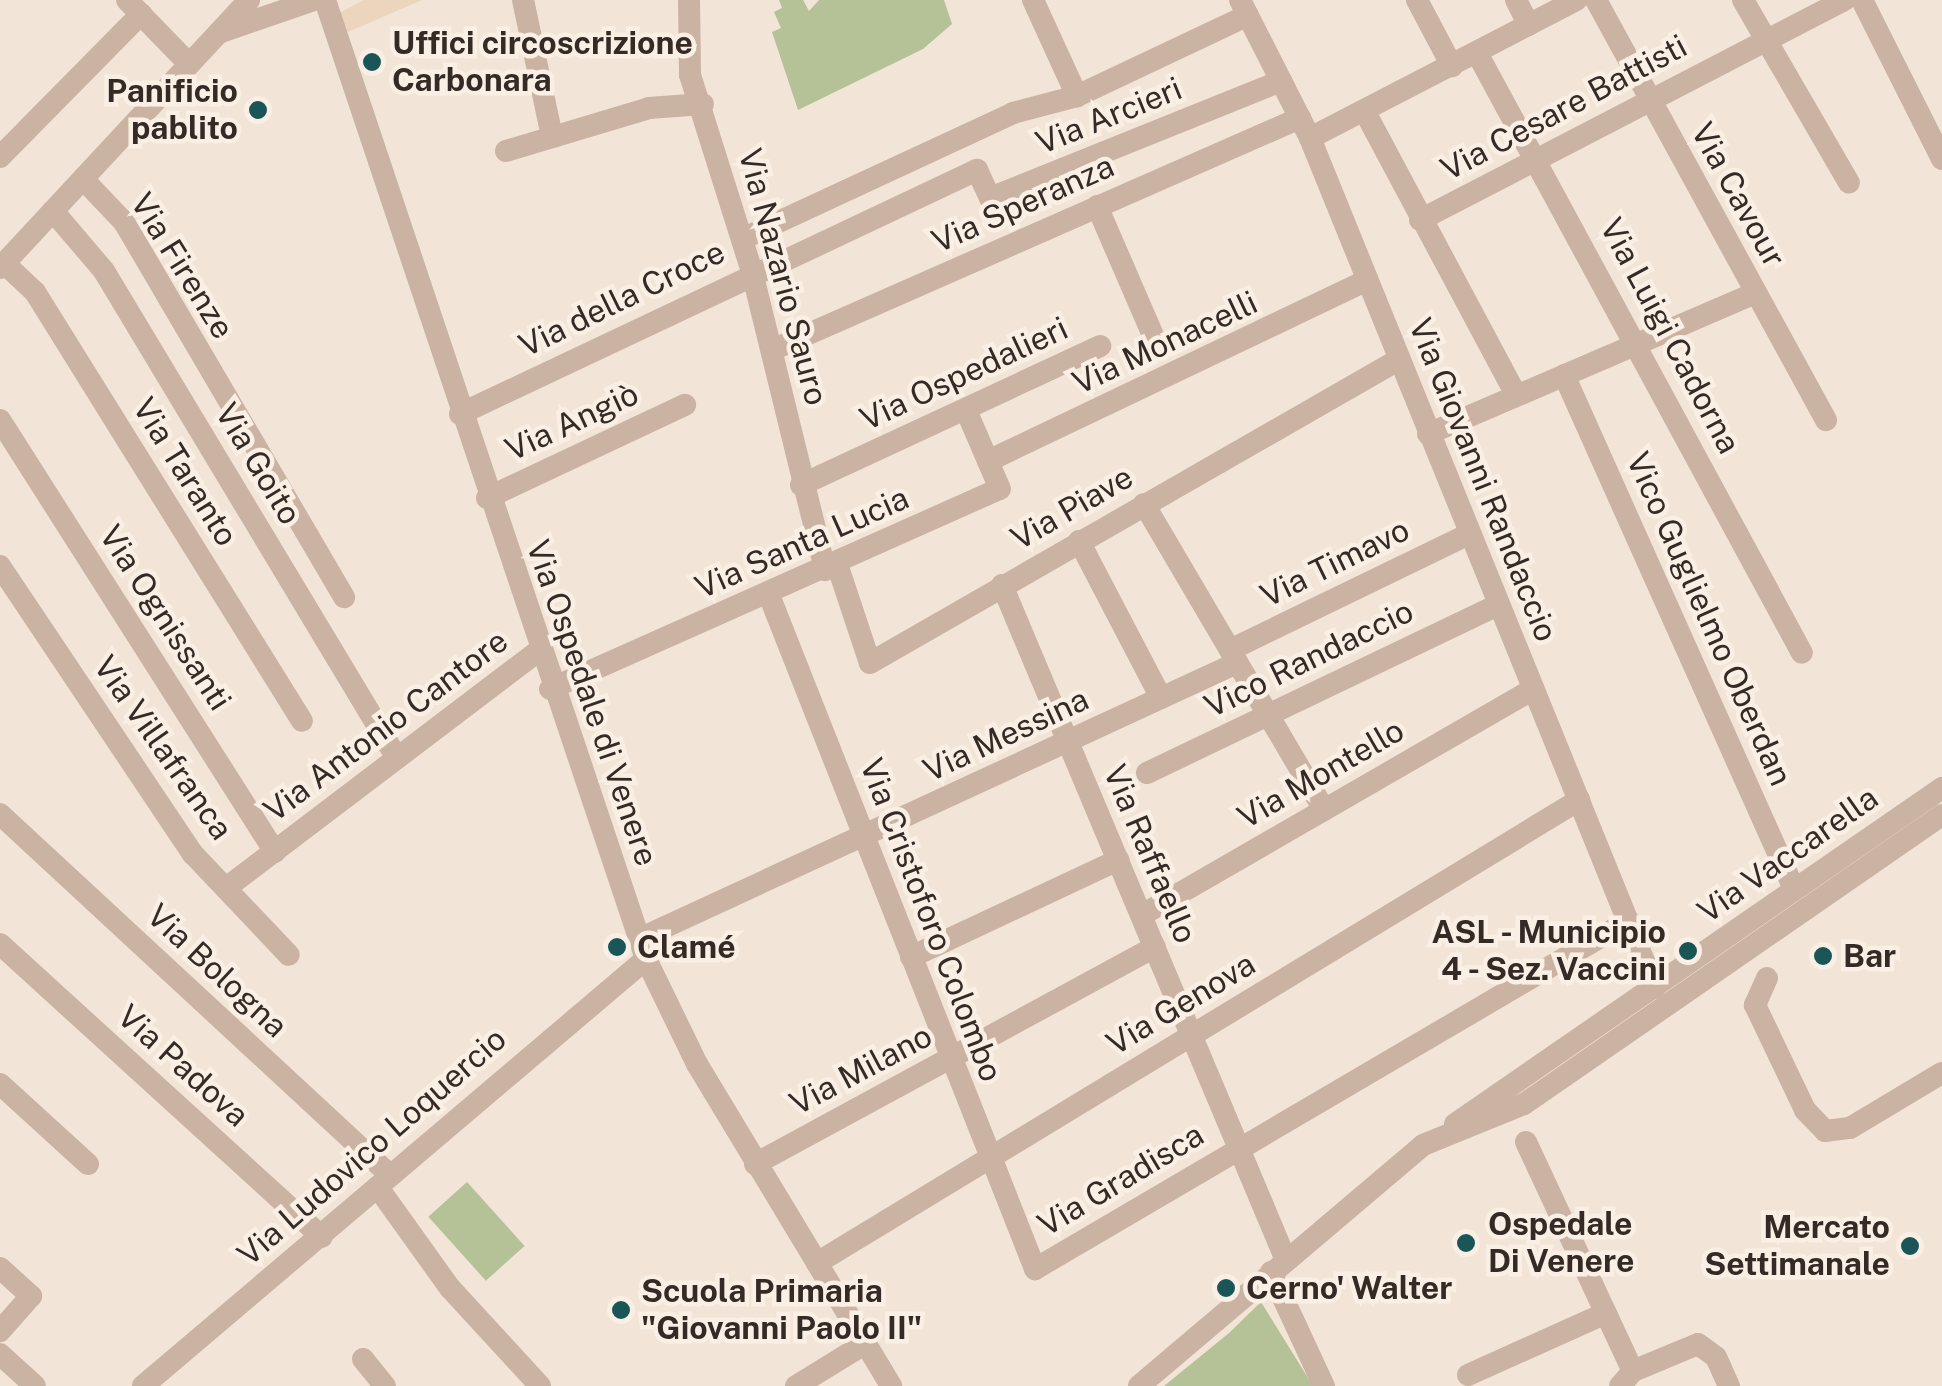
<!DOCTYPE html>
<html>
<head>
<meta charset="utf-8">
<style>
	body { margin:0 }
	#map { position:relative; width:1942px; height:1386px; overflow:hidden; background:#f2e4d7; font-family:"Public Sans",sans-serif }
	div>[style] { position:absolute }
	.green>* { inset:0; background:#b5c197; transform-origin:0 0 }
	.plaza>* { inset:0; background:#ebd5bd }
	.minor>* { height:22px; margin:-11px; padding:0 11px; transform-origin:11px; border-radius:11px; background:#cab3a3 }
	.dots>* { width:28px; height:28px; translate:-50% -50%; box-sizing:border-box; border:5px solid #faefe4; border-radius:50% }
	span { translate:-50% -50%; white-space:nowrap; text-align:center; line-height:1.15; -webkit-text-stroke:9px #faefe4; paint-order:stroke }
	.poi-label { font-size:32px; color:#352a25; font-weight:700 }
	.left { translate:0 -50%; text-align:left }
	.right { translate:-100% -50%; text-align:right }
	.street-label { font-size:32px; color:#352a25 }
</style>
</head>
<body>
<div id="map">
	<div class="green">
		<div style="clip-path:polygon(779px 0,803px 0,809px 11px,819px 0,944px 0,952px 24px,923px 49px,798px 110px,772px 32px,781px 28px,774px 12px,782px 8px)"></div>
		<div style="left:467px;top:1182px;width:86px;height:52px;rotate:48deg"></div>
		<div style="clip-path:polygon(1261px 1302px,1313px 1386px,1164px 1386px,1229px 1333px)"></div>
	</div>
	<div class="plaza">
		<div style="clip-path:polygon(364px 0,422px 0,341px 35px,341px 12px)"></div>
	</div>
	<div class="minor">
		<div style="left:127px;top:0;width:89px;rotate:45.9deg"></div>
		<div style="left:325px;top:0;width:1011px;rotate:71.49deg"></div>
		<div style="left:646px;top:959px;width:117px;rotate:64.1deg"></div>
		<div style="left:697px;top:1064px;width:376px;rotate:58.9deg"></div>
		<div style="left:523px;top:0;width:140px;rotate:78deg"></div>
		<div style="left:689px;top:0;width:75px;rotate:89.2deg"></div>
		<div style="left:690px;top:75px;width:207px;rotate:72.5deg"></div>
		<div style="left:752px;top:272px;width:307px;rotate:76.2deg"></div>
		<div style="left:1033px;top:0;width:106px;rotate:65.4deg"></div>
		<div style="left:1077px;top:96px;width:189px;rotate:-25.3deg"></div>
		<div style="left:1240px;top:0;width:155px;rotate:63.1deg"></div>
		<div style="left:1310px;top:138px;width:917px;rotate:67.91deg"></div>
		<div style="left:1417px;top:0;width:75px;rotate:62.1deg"></div>
		<div style="left:1516px;top:0;width:28px;rotate:63deg"></div>
		<div style="left:1596px;top:0;width:479px;rotate:61.3deg"></div>
		<div style="left:1743px;top:0;width:211px;rotate:59.9deg"></div>
		<div style="left:1862px;top:0;width:178px;rotate:63.3deg"></div>
		<div style="left:221px;top:32px;width:98px;rotate:-19deg"></div>
		<div style="left:1477px;top:53px;width:682px;rotate:61.56deg"></div>
		<div style="left:1365px;top:112px;width:321px;rotate:61.9deg"></div>
		<div style="left:1310px;top:138px;width:300px;rotate:-27.4deg"></div>
		<div style="left:506px;top:151px;width:149px;rotate:-16.7deg"></div>
		<div style="left:649px;top:108px;width:54px;rotate:-4.2deg"></div>
		<div style="left:0;top:157px;width:201px;rotate:-45.4deg"></div>
		<div style="left:83px;top:179px;width:59px;rotate:46.4deg"></div>
		<div style="left:124px;top:222px;width:435px;rotate:59.6deg"></div>
		<div style="left:1097px;top:206px;width:144px;rotate:66.6deg"></div>
		<div style="left:53px;top:211px;width:79px;rotate:49.6deg"></div>
		<div style="left:104px;top:271px;width:568px;rotate:58.97deg"></div>
		<div style="left:1420px;top:220px;width:478px;rotate:-27.4deg"></div>
		<div style="left:742px;top:239px;width:299px;rotate:-24.9deg"></div>
		<div style="left:1013px;top:113px;width:66px;rotate:-14.9deg"></div>
		<div style="left:4px;top:263px;width:42px;rotate:43.1deg"></div>
		<div style="left:35px;top:292px;width:505px;rotate:58.1deg"></div>
		<div style="left:0;top:268px;width:366px;rotate:-47.1deg"></div>
		<div style="left:772px;top:350px;width:577px;rotate:-23.72deg"></div>
		<div style="left:1564px;top:375px;width:563px;rotate:65.89deg"></div>
		<div style="left:460px;top:414px;width:572px;rotate:-25.27deg"></div>
		<div style="left:977px;top:170px;width:31px;rotate:65deg"></div>
		<div style="left:990px;top:198px;width:314px;rotate:-21.9deg"></div>
		<div style="left:0;top:420px;width:512px;rotate:57.52deg"></div>
		<div style="left:1428px;top:434px;width:356px;rotate:-23.3deg"></div>
		<div style="left:988px;top:461px;width:420px;rotate:-25.5deg"></div>
		<div style="left:801px;top:485px;width:330px;rotate:-24.9deg"></div>
		<div style="left:487px;top:498px;width:219px;rotate:-25.2deg"></div>
		<div style="left:1144px;top:504px;width:355px;rotate:59.5deg"></div>
		<div style="left:1079px;top:541px;width:177px;rotate:62.4deg"></div>
		<div style="left:837px;top:564px;width:104px;rotate:71.6deg"></div>
		<div style="left:870px;top:663px;width:609px;rotate:-29.85deg"></div>
		<div style="left:0;top:566px;width:347px;rotate:56.2deg"></div>
		<div style="left:193px;top:854px;width:139px;rotate:46.5deg"></div>
		<div style="left:1002px;top:585px;width:730px;rotate:67.19deg"></div>
		<div style="left:769px;top:595px;width:725px;rotate:68.46deg"></div>
		<div style="left:1035px;top:1269px;width:688px;rotate:-30.41deg"></div>
		<div style="left:1230px;top:650px;width:266px;rotate:-25.9deg"></div>
		<div style="left:550px;top:689px;width:492px;rotate:-24deg"></div>
		<div style="left:1000px;top:489px;width:86px;rotate:-113.3deg"></div>
		<div style="left:1147px;top:773px;width:390px;rotate:-25.6deg"></div>
		<div style="left:0;top:814px;width:531px;rotate:42.79deg"></div>
		<div style="left:226px;top:888px;width:392px;rotate:-37.2deg"></div>
		<div style="left:1142px;top:915px;width:452px;rotate:-30deg"></div>
		<div style="left:639px;top:939px;width:659px;rotate:-24.78deg"></div>
		<div style="left:0;top:944px;width:435px;rotate:42.3deg"></div>
		<div style="left:911px;top:957px;width:229px;rotate:-25.1deg"></div>
		<div style="left:1767px;top:978px;width:30px;rotate:114deg"></div>
		<div style="left:1755px;top:1005px;width:116px;rotate:64.5deg"></div>
		<div style="left:1805px;top:1110px;width:29px;rotate:46deg"></div>
		<div style="left:1825px;top:1131px;width:25px;rotate:-7deg"></div>
		<div style="left:1850px;top:1128px;width:107px;rotate:-30.9deg"></div>
		<div style="left:0;top:1084px;width:119px;rotate:42.3deg"></div>
		<div style="left:1455px;top:1124px;width:592px;rotate:-34.6deg"></div>
		<div style="left:1526px;top:1142px;width:253px;rotate:65deg"></div>
		<div style="left:755px;top:1164px;width:455px;rotate:-28.5deg"></div>
		<div style="left:379px;top:1189px;width:122px;rotate:54.4deg"></div>
		<div style="left:450px;top:1288px;width:133px;rotate:47.4deg"></div>
		<div style="left:817px;top:1263px;width:892px;rotate:-31.28deg"></div>
		<div style="left:0;top:1268px;width:42px;rotate:42.1deg"></div>
		<div style="left:31px;top:1296px;width:47px;rotate:131.5deg"></div>
		<div style="left:1271px;top:1272px;width:126px;rotate:65.1deg"></div>
		<div style="left:0;top:1354px;width:47px;rotate:42.4deg"></div>
		<div style="left:363px;top:1359px;width:35px;rotate:51deg"></div>
		<div style="left:1468px;top:1375px;width:151px;rotate:-24.2deg"></div>
		<div style="left:143px;top:1386px;width:660px;rotate:-40.33deg"></div>
		<div style="left:796px;top:1386px;width:82px;rotate:-31.6deg"></div>
		<div style="left:1139px;top:1386px;width:372px;rotate:-40.3deg"></div>
		<div style="left:1423px;top:1145px;width:109px;rotate:-22.1deg"></div>
		<div style="left:1524px;top:1104px;width:508px;rotate:-34.66deg"></div>
		<div style="left:1620px;top:1386px;width:20px;rotate:-49deg"></div>
		<div style="left:1633px;top:1371px;width:70px;rotate:-22.6deg"></div>
		<div style="left:1698px;top:1344px;width:22px;rotate:36deg"></div>
		<div style="left:1716px;top:1357px;width:32px;rotate:66deg"></div>
	</div>
	<div class="dots">
		<div style="left:372px;top:62px;background:#1a5658"></div>
		<div style="left:258px;top:110px;background:#1a5658"></div>
		<div style="left:617px;top:947px;background:#1a5658"></div>
		<div style="left:1688px;top:951px;background:#1a5658"></div>
		<div style="left:1823px;top:956px;background:#1a5658"></div>
		<div style="left:1466px;top:1243px;background:#1a5658"></div>
		<div style="left:1910px;top:1246px;background:#1a5658"></div>
		<div style="left:1226px;top:1288px;background:#1a5658"></div>
		<div style="left:621px;top:1310px;background:#1a5658"></div>
	</div>
	<div class="poi-label">
		<span class="left" style="left:392px;top:62px">Uffici circoscrizione<br>Carbonara</span>
		<span class="right" style="left:238px;top:110px">Panificio<br>pablito</span>
		<span class="right" style="left:1666px;top:951px">ASL - Municipio<br>4 - Sez. Vaccini</span>
		<span class="left" style="left:637px;top:947px">Clamé</span>
		<span class="left" style="left:1843px;top:956px">Bar</span>
		<span class="left" style="left:1488px;top:1243px">Ospedale<br>Di Venere</span>
		<span class="right" style="left:1890px;top:1246px">Mercato<br>Settimanale</span>
		<span class="left" style="left:1246px;top:1288px">Cerno' Walter</span>
		<span class="left" style="left:641px;top:1310px">Scuola Primaria<br>"Giovanni Paolo II"</span>
	</div>
	<div class="street-label">
		<span style="left:1564px;top:108px;rotate:-28deg">Via Cesare Battisti</span>
		<span style="left:1109px;top:116px;rotate:-22deg">Via Arcieri</span>
		<span style="left:1738px;top:195px;rotate:61deg">Via Cavour</span>
		<span style="left:1023px;top:204px;rotate:-24deg">Via Speranza</span>
		<span style="left:182px;top:266px;rotate:58deg">Via Firenze</span>
		<span style="left:783px;top:277px;rotate:75deg">Via Nazario Sauro</span>
		<span style="left:622px;top:299px;rotate:-26deg">Via della Croce</span>
		<span style="left:1670px;top:336px;rotate:62deg">Via Luigi Cadorna</span>
		<span style="left:1165px;top:343px;rotate:-25deg">Via Monacelli</span>
		<span style="left:964px;top:374px;rotate:-25deg">Via Ospedalieri</span>
		<span style="left:572px;top:422px;rotate:-25deg">Via Angiò</span>
		<span style="left:258px;top:464px;rotate:59deg">Via Goito</span>
		<span style="left:185px;top:472px;rotate:58deg">Via Taranto</span>
		<span style="left:1483px;top:480px;rotate:68deg">Via Giovanni Randaccio</span>
		<span style="left:1072px;top:508px;rotate:-30deg">Via Piave</span>
		<span style="left:802px;top:543px;rotate:-24deg">Via Santa Lucia</span>
		<span style="left:1335px;top:563px;rotate:-26deg">Via Timavo</span>
		<span style="left:165px;top:618px;rotate:57deg">Via Ognissanti</span>
		<span style="left:1709px;top:619px;rotate:66deg">Vico Guglielmo Oberdan</span>
		<span style="left:1309px;top:659px;rotate:-26deg">Vico Randaccio</span>
		<span style="left:592px;top:703px;rotate:71deg">Via Ospedale di Venere</span>
		<span style="left:386px;top:726px;rotate:-37deg">Via Antonio Cantore</span>
		<span style="left:1006px;top:735px;rotate:-25deg">Via Messina</span>
		<span style="left:163px;top:748px;rotate:55deg">Via Villafranca</span>
		<span style="left:1321px;top:774px;rotate:-30deg">Via Montello</span>
		<span style="left:1150px;top:854px;rotate:67deg">Via Raffaello</span>
		<span style="left:1788px;top:855px;rotate:-35deg">Via Vaccarella</span>
		<span style="left:931px;top:920px;rotate:69deg">Via Cristoforo Colombo</span>
		<span style="left:217px;top:971px;rotate:43deg">Via Bologna</span>
		<span style="left:1181px;top:1004px;rotate:-31deg">Via Genova</span>
		<span style="left:183px;top:1066px;rotate:42deg">Via Padova</span>
		<span style="left:861px;top:1070px;rotate:-28deg">Via Milano</span>
		<span style="left:372px;top:1147px;rotate:-41deg">Via Ludovico Loquercio</span>
		<span style="left:1121px;top:1180px;rotate:-31deg">Via Gradisca</span>
	</div>
</div>
</body>
</html>
